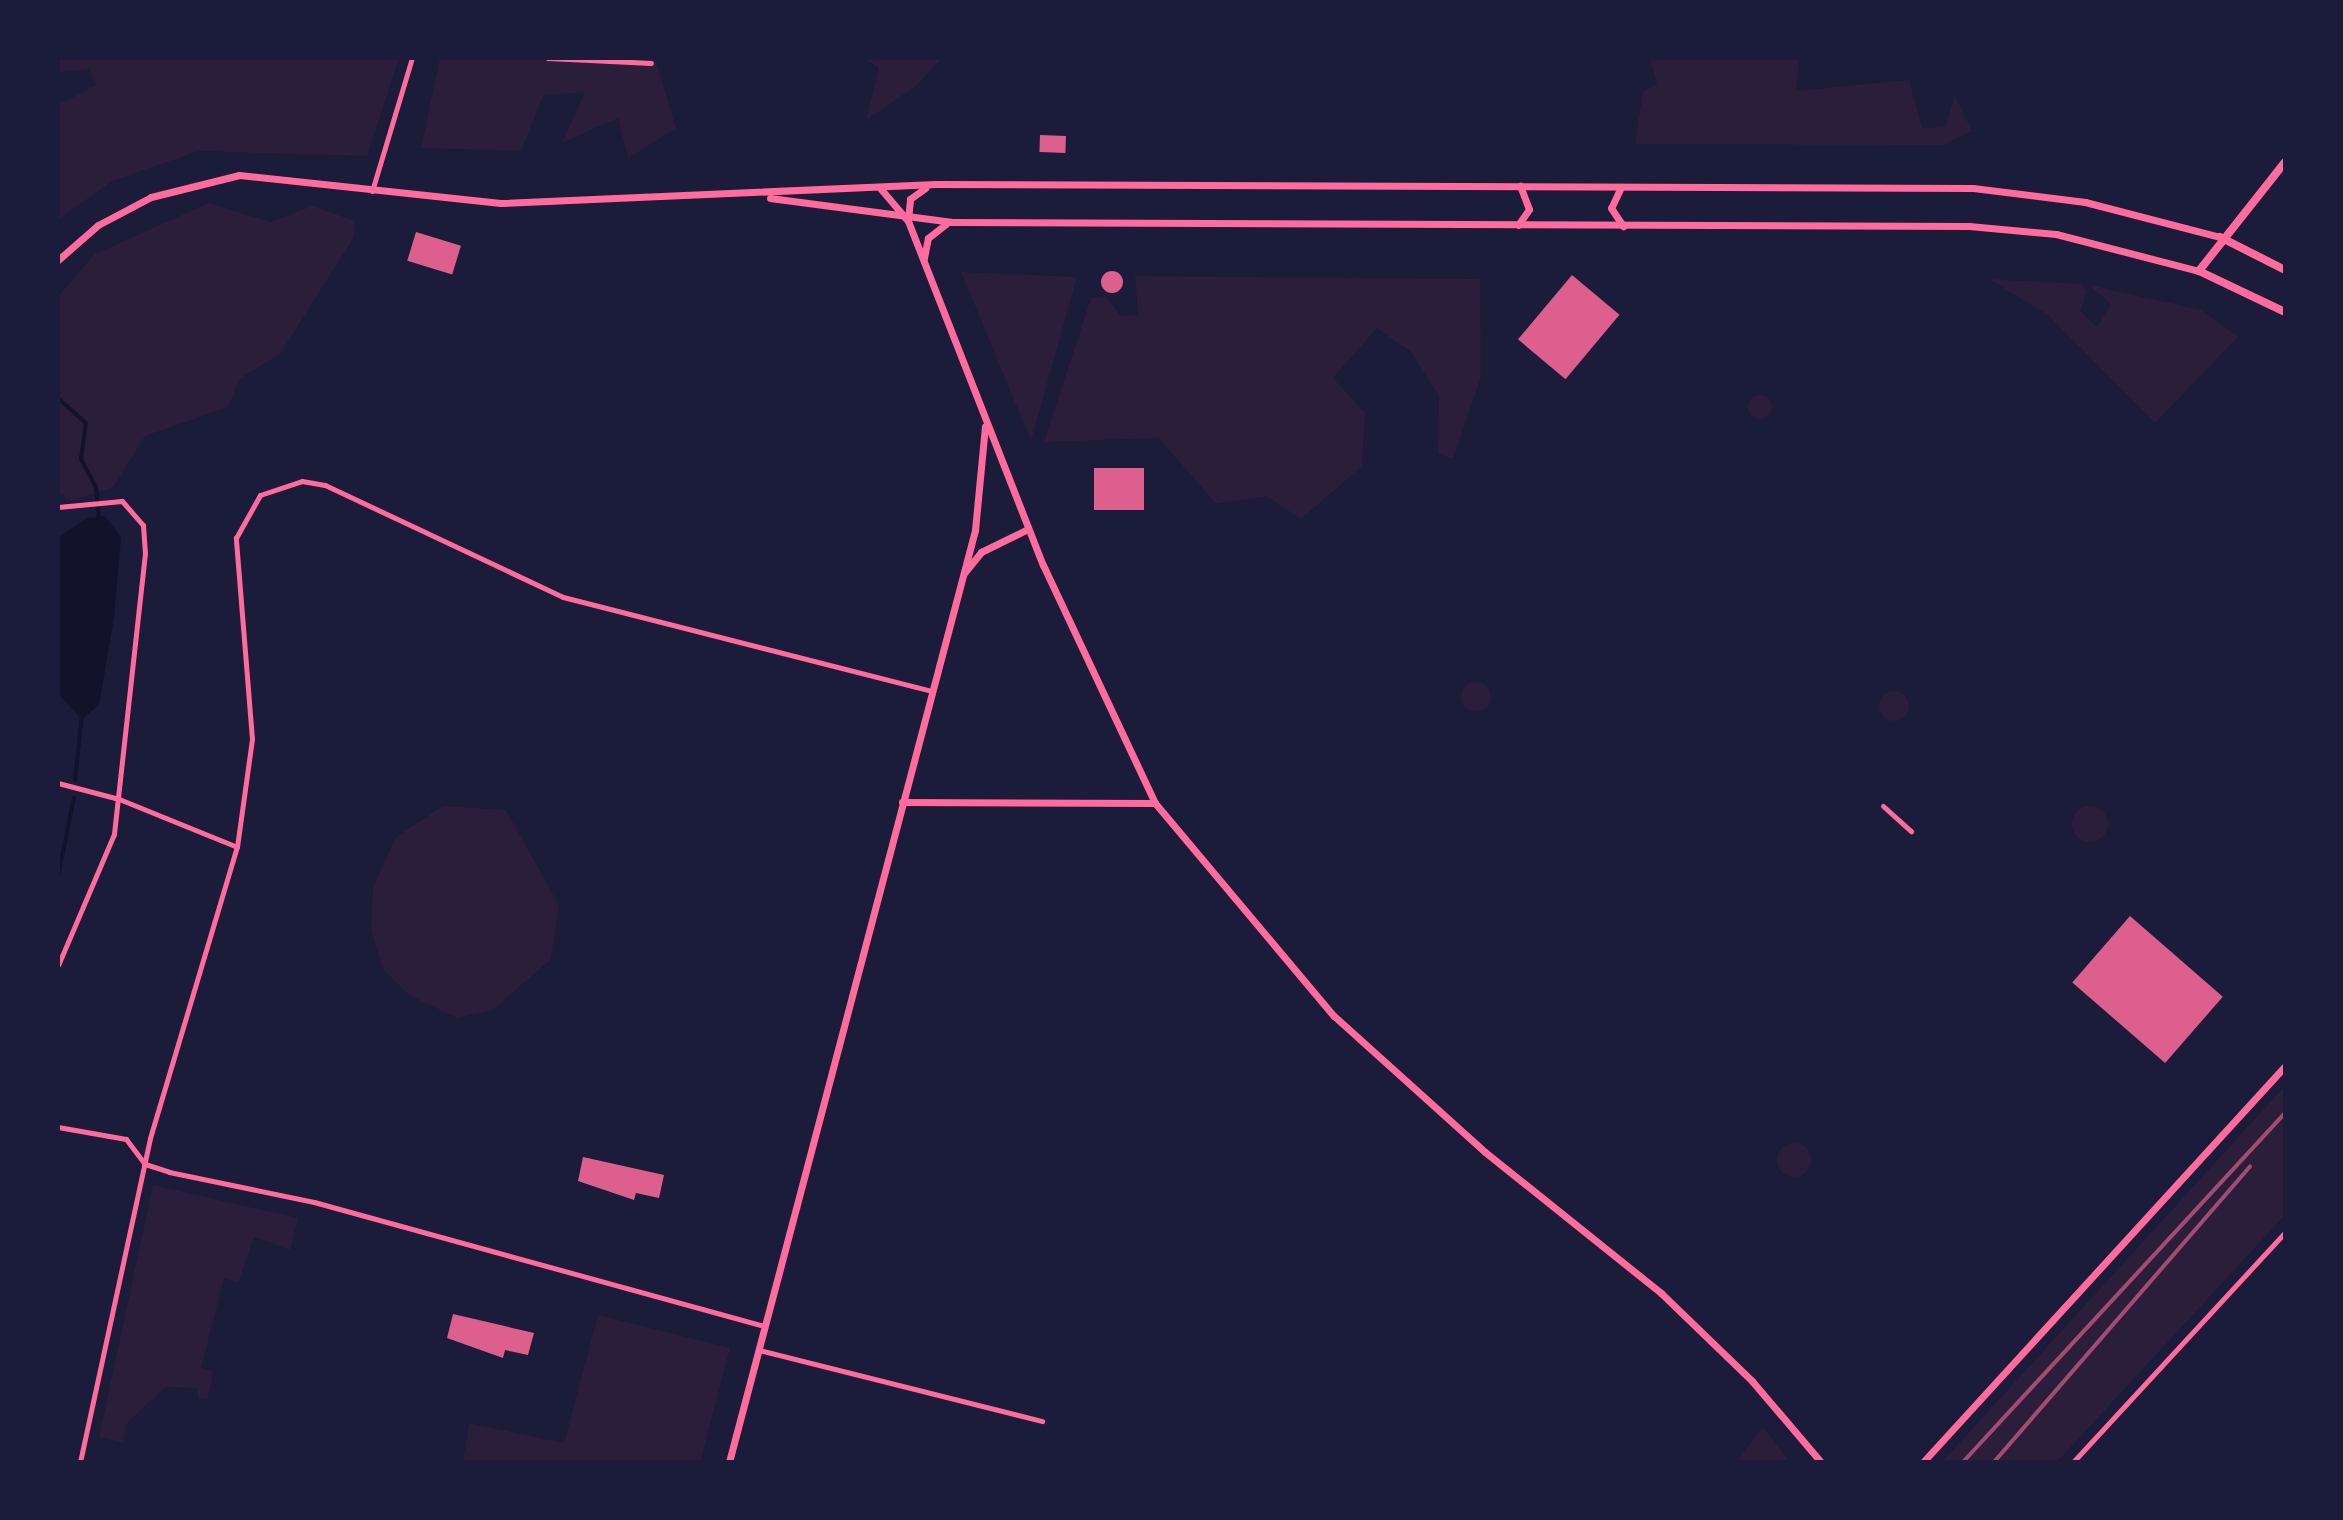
<!DOCTYPE html>
<html>
<head>
<meta charset="utf-8">
<style>
	body { margin:0 }
	#map { position:relative; width:2343px; height:1520px; overflow:hidden; background:#1b1b3a; font-family:Commissioner,sans-serif }
	div>[style] { position:absolute }
	.green>* { inset:0; background:#2a1e3b }
	.round { border-radius:50% }
	.water>* { inset:0; background:#12122b }
	.stream>* { height:4px; margin:-2px; padding:0 2px; transform-origin:2px; border-radius:2px; background:#12122b }
	.building>* { inset:0; background:#dd5f8e; transform-origin:0 0 }
	.minor>* { height:5px; margin:-2.5px; padding:0 2.5px; transform-origin:2.5px; border-radius:2.5px; background:#ff6b9d }
	.tertiary>* { height:7px; margin:-3.5px; padding:0 3.5px; transform-origin:3.5px; border-radius:3.5px; background:#ff6b9d }
	.secondary>* { height:8px; margin:-4px; padding:0 4px; transform-origin:4px; border-radius:4px; background:#ff6b9d }
	.rail>* { height:4px; margin:-2px; padding:0 2px; transform-origin:2px; border-radius:2px; background:#a44b75 }
	span { translate:-50% -50%; white-space:nowrap; text-align:center; line-height:1.15; -webkit-text-stroke:6px #1b1b3a; paint-order:stroke }
	.frame { position:absolute; inset:0; border:60px solid #1b1b3a; pointer-events:none }
</style>
</head>
<body>
<div id="map">
	<div class="green">
		<div style="clip-path:polygon(58px 58px,399px 58px,367px 156px,199px 151px,112px 181px,58px 220px,58px 105px,96px 85px,89px 69px,58px 73px)"></div>
		<div style="clip-path:polygon(440px 58px,655px 58px,676px 128px,628px 158px,618px 118px,562px 143px,585px 92px,543px 96px,521px 151px,421px 148px)"></div>
		<div style="clip-path:polygon(865px 58px,942px 58px,916px 86px,866px 120px,879px 68px)"></div>
		<div style="clip-path:polygon(1650px 58px,1799px 58px,1796px 91px,1909px 80px,1922px 128px,1945px 127px,1955px 96px,1972px 131px,1943px 145px,1635px 144px,1643px 92px,1657px 84px)"></div>
		<div style="clip-path:polygon(209px 203px,271px 222px,312px 206px,355px 221px,354px 237px,280px 354px,239px 379px,228px 407px,145px 436px,113px 487px,71px 501px,58px 492px,58px 297px,95px 254px)"></div>
		<div style="clip-path:polygon(961px 272px,1077px 277px,1031px 441px)"></div>
		<div style="clip-path:polygon(1135px 276px,1480px 279px,1481px 377px,1453px 459px,1438px 454px,1439px 396px,1411px 352px,1377px 328px,1333px 378px,1365px 413px,1362px 466px,1301px 519px,1266px 496px,1216px 504px,1159px 438px,1044px 442px,1091px 298px,1106px 297px,1121px 316px,1138px 315px)"></div>
		<div style="clip-path:polygon(1989px 279px,2082px 284px,2087px 291px,2080px 311px,2097px 327px,2111px 304px,2089px 285px,2201px 310px,2238px 337px,2155px 423px,2048px 315px)"></div>
		<div class="round" style="left:1748px;top:395px;width:24px;height:24px"></div>
		<div class="round" style="left:1461px;top:682px;width:30px;height:30px"></div>
		<div class="round" style="left:1879px;top:691px;width:30px;height:30px"></div>
		<div class="round" style="left:2072px;top:806px;width:36px;height:36px"></div>
		<div style="clip-path:polygon(443px 806px,506px 810px,559px 905px,551px 959px,493px 1010px,457px 1018px,409px 995px,383px 969px,371px 931px,373px 887px,396px 837px)"></div>
		<div style="clip-path:polygon(2285px 1086px,2285px 1215px,2057px 1462px,1942px 1462px)"></div>
		<div class="round" style="left:1777px;top:1143px;width:34px;height:34px"></div>
		<div style="clip-path:polygon(153px 1185px,298px 1218px,290px 1250px,254px 1237px,238px 1283px,224px 1278px,201px 1368px,213px 1372px,208px 1398px,198px 1399px,197px 1388px,166px 1387px,127px 1423px,123px 1442px,99px 1437px)"></div>
		<div style="clip-path:polygon(598px 1315px,730px 1348px,700px 1462px,463px 1462px,469px 1423px,564px 1443px)"></div>
		<div style="clip-path:polygon(1763px 1427px,1790px 1462px,1736px 1462px)"></div>
	</div>
	<div class="water">
		<div style="clip-path:polygon(105px 516px,121px 538px,114px 617px,99px 705px,82px 719px,58px 694px,58px 538px,87px 518px)"></div>
	</div>
	<div class="stream">
		<div style="left:58px;top:398px;width:38px;rotate:42deg"></div>
		<div style="left:86px;top:423px;width:36px;rotate:98deg"></div>
		<div style="left:81px;top:459px;width:32px;rotate:62deg"></div>
		<div style="left:96px;top:487px;width:32px;rotate:85deg"></div>
		<div style="left:75px;top:780px;width:65px;rotate:-83.9deg"></div>
		<div style="left:58px;top:877px;width:81px;rotate:-78.6deg"></div>
	</div>
	<div class="building">
		<div style="left:1040px;top:135px;width:26px;height:17px;rotate:2deg"></div>
		<div style="left:416px;top:232px;width:47px;height:30px;rotate:17deg"></div>
		<div class="round" style="left:1101px;top:271px;width:22px;height:22px"></div>
		<div style="left:1572px;top:275px;width:62px;height:84px;rotate:40deg"></div>
		<div style="left:1144px;top:468px;width:42px;height:50px;rotate:90deg"></div>
		<div style="left:2130px;top:916px;width:123px;height:88px;rotate:41deg"></div>
		<div style="clip-path:polygon(583px 1157px,664px 1175px,659px 1198px,636px 1193px,634px 1200px,578px 1181px)"></div>
		<div style="clip-path:polygon(453px 1314px,534px 1333px,528px 1355px,505px 1350px,503px 1358px,447px 1338px)"></div>
	</div>
	<div class="minor">
		<div style="left:548px;top:58px;width:103px;rotate:2.8deg"></div>
		<div style="left:372px;top:191px;width:139px;rotate:-73.3deg"></div>
		<div style="left:58px;top:507px;width:64px;rotate:-5.4deg"></div>
		<div style="left:122px;top:501px;width:32px;rotate:49deg"></div>
		<div style="left:143px;top:525px;width:28px;rotate:86deg"></div>
		<div style="left:145px;top:553px;width:283px;rotate:96.3deg"></div>
		<div style="left:114px;top:834px;width:142px;rotate:113.1deg"></div>
		<div style="left:58px;top:783px;width:63px;rotate:14.7deg"></div>
		<div style="left:119px;top:799px;width:127px;rotate:22.1deg"></div>
		<div style="left:1883px;top:806px;width:38px;rotate:42deg"></div>
		<div style="left:58px;top:1127px;width:69px;rotate:10deg"></div>
		<div style="left:126px;top:1139px;width:31px;rotate:53deg"></div>
		<div style="left:145px;top:1164px;width:25px;rotate:18deg"></div>
		<div style="left:169px;top:1172px;width:148px;rotate:11.7deg"></div>
		<div style="left:314px;top:1202px;width:468px;rotate:15.4deg"></div>
		<div style="left:759px;top:1350px;width:292px;rotate:14.1deg"></div>
		<div style="left:80px;top:1462px;width:331px;rotate:-77.8deg"></div>
		<div style="left:150px;top:1138px;width:304px;rotate:-73.4deg"></div>
		<div style="left:237px;top:847px;width:109px;rotate:-82.1deg"></div>
		<div style="left:252px;top:739px;width:202px;rotate:-94.6deg"></div>
		<div style="left:236px;top:538px;width:49px;rotate:-60.8deg"></div>
		<div style="left:260px;top:495px;width:44px;rotate:-18.4deg"></div>
		<div style="left:302px;top:481px;width:23px;rotate:10deg"></div>
		<div style="left:325px;top:485px;width:263px;rotate:25.2deg"></div>
		<div style="left:563px;top:597px;width:381px;rotate:14.3deg"></div>
		<div style="left:2073px;top:1462px;width:313px;rotate:-47.3deg"></div>
	</div>
	<div class="tertiary">
		<div style="left:1621px;top:187px;width:23px;rotate:115deg"></div>
		<div style="left:1611px;top:208px;width:22px;rotate:56deg"></div>
		<div style="left:880px;top:188px;width:43px;rotate:49.7deg"></div>
		<div style="left:908px;top:221px;width:370px;rotate:68.6deg"></div>
		<div style="left:1043px;top:565px;width:263px;rotate:64.8deg"></div>
		<div style="left:1155px;top:803px;width:278px;rotate:50deg"></div>
		<div style="left:1334px;top:1016px;width:203px;rotate:42deg"></div>
		<div style="left:1485px;top:1152px;width:226px;rotate:38.7deg"></div>
		<div style="left:1661px;top:1293px;width:127px;rotate:44deg"></div>
		<div style="left:1752px;top:1381px;width:106px;rotate:49.6deg"></div>
		<div style="left:770px;top:198px;width:184px;rotate:7.5deg"></div>
		<div style="left:952px;top:222px;width:1017px;rotate:0.23deg"></div>
		<div style="left:1969px;top:226px;width:87px;rotate:5.3deg"></div>
		<div style="left:2056px;top:234px;width:148px;rotate:14.5deg"></div>
		<div style="left:908px;top:219px;width:20px;rotate:-84deg"></div>
		<div style="left:910px;top:199px;width:19px;rotate:-36deg"></div>
		<div style="left:1518px;top:225px;width:19px;rotate:-55deg"></div>
		<div style="left:1529px;top:209px;width:25px;rotate:-111deg"></div>
		<div style="left:924px;top:258px;width:20px;rotate:-79deg"></div>
		<div style="left:928px;top:238px;width:23px;rotate:-38deg"></div>
		<div style="left:58px;top:260px;width:53px;rotate:-41.2deg"></div>
		<div style="left:98px;top:225px;width:60px;rotate:-27.8deg"></div>
		<div style="left:151px;top:197px;width:91px;rotate:-14deg"></div>
		<div style="left:239px;top:175px;width:263px;rotate:6.1deg"></div>
		<div style="left:501px;top:203px;width:435px;rotate:-2.5deg"></div>
		<div style="left:936px;top:184px;width:1037px;rotate:0.22deg"></div>
		<div style="left:1973px;top:188px;width:113px;rotate:7.1deg"></div>
		<div style="left:2085px;top:202px;width:139px;rotate:14.5deg"></div>
		<div style="left:965px;top:572px;width:26px;rotate:-51deg"></div>
		<div style="left:981px;top:552px;width:52px;rotate:-26.1deg"></div>
		<div style="left:902px;top:802px;width:253px;rotate:0.2deg"></div>
		<div style="left:729px;top:1462px;width:964px;rotate:-75.21deg"></div>
		<div style="left:975px;top:530px;width:104px;rotate:-84.5deg"></div>
		<div style="left:1923px;top:1462px;width:537px;rotate:-47.57deg"></div>
	</div>
	<div class="secondary">
		<div style="left:2285px;top:162px;width:139px;rotate:128.3deg"></div>
		<div style="left:2199px;top:271px;width:95px;rotate:25.5deg"></div>
		<div style="left:2220px;top:237px;width:73px;rotate:26.9deg"></div>
	</div>
	<div class="rail">
		<div style="left:1963px;top:1462px;width:475px;rotate:-47.3deg"></div>
		<div style="left:1994px;top:1462px;width:391px;rotate:-49.1deg"></div>
	</div>
	<div class="frame"></div>
</div>
</body>
</html>
